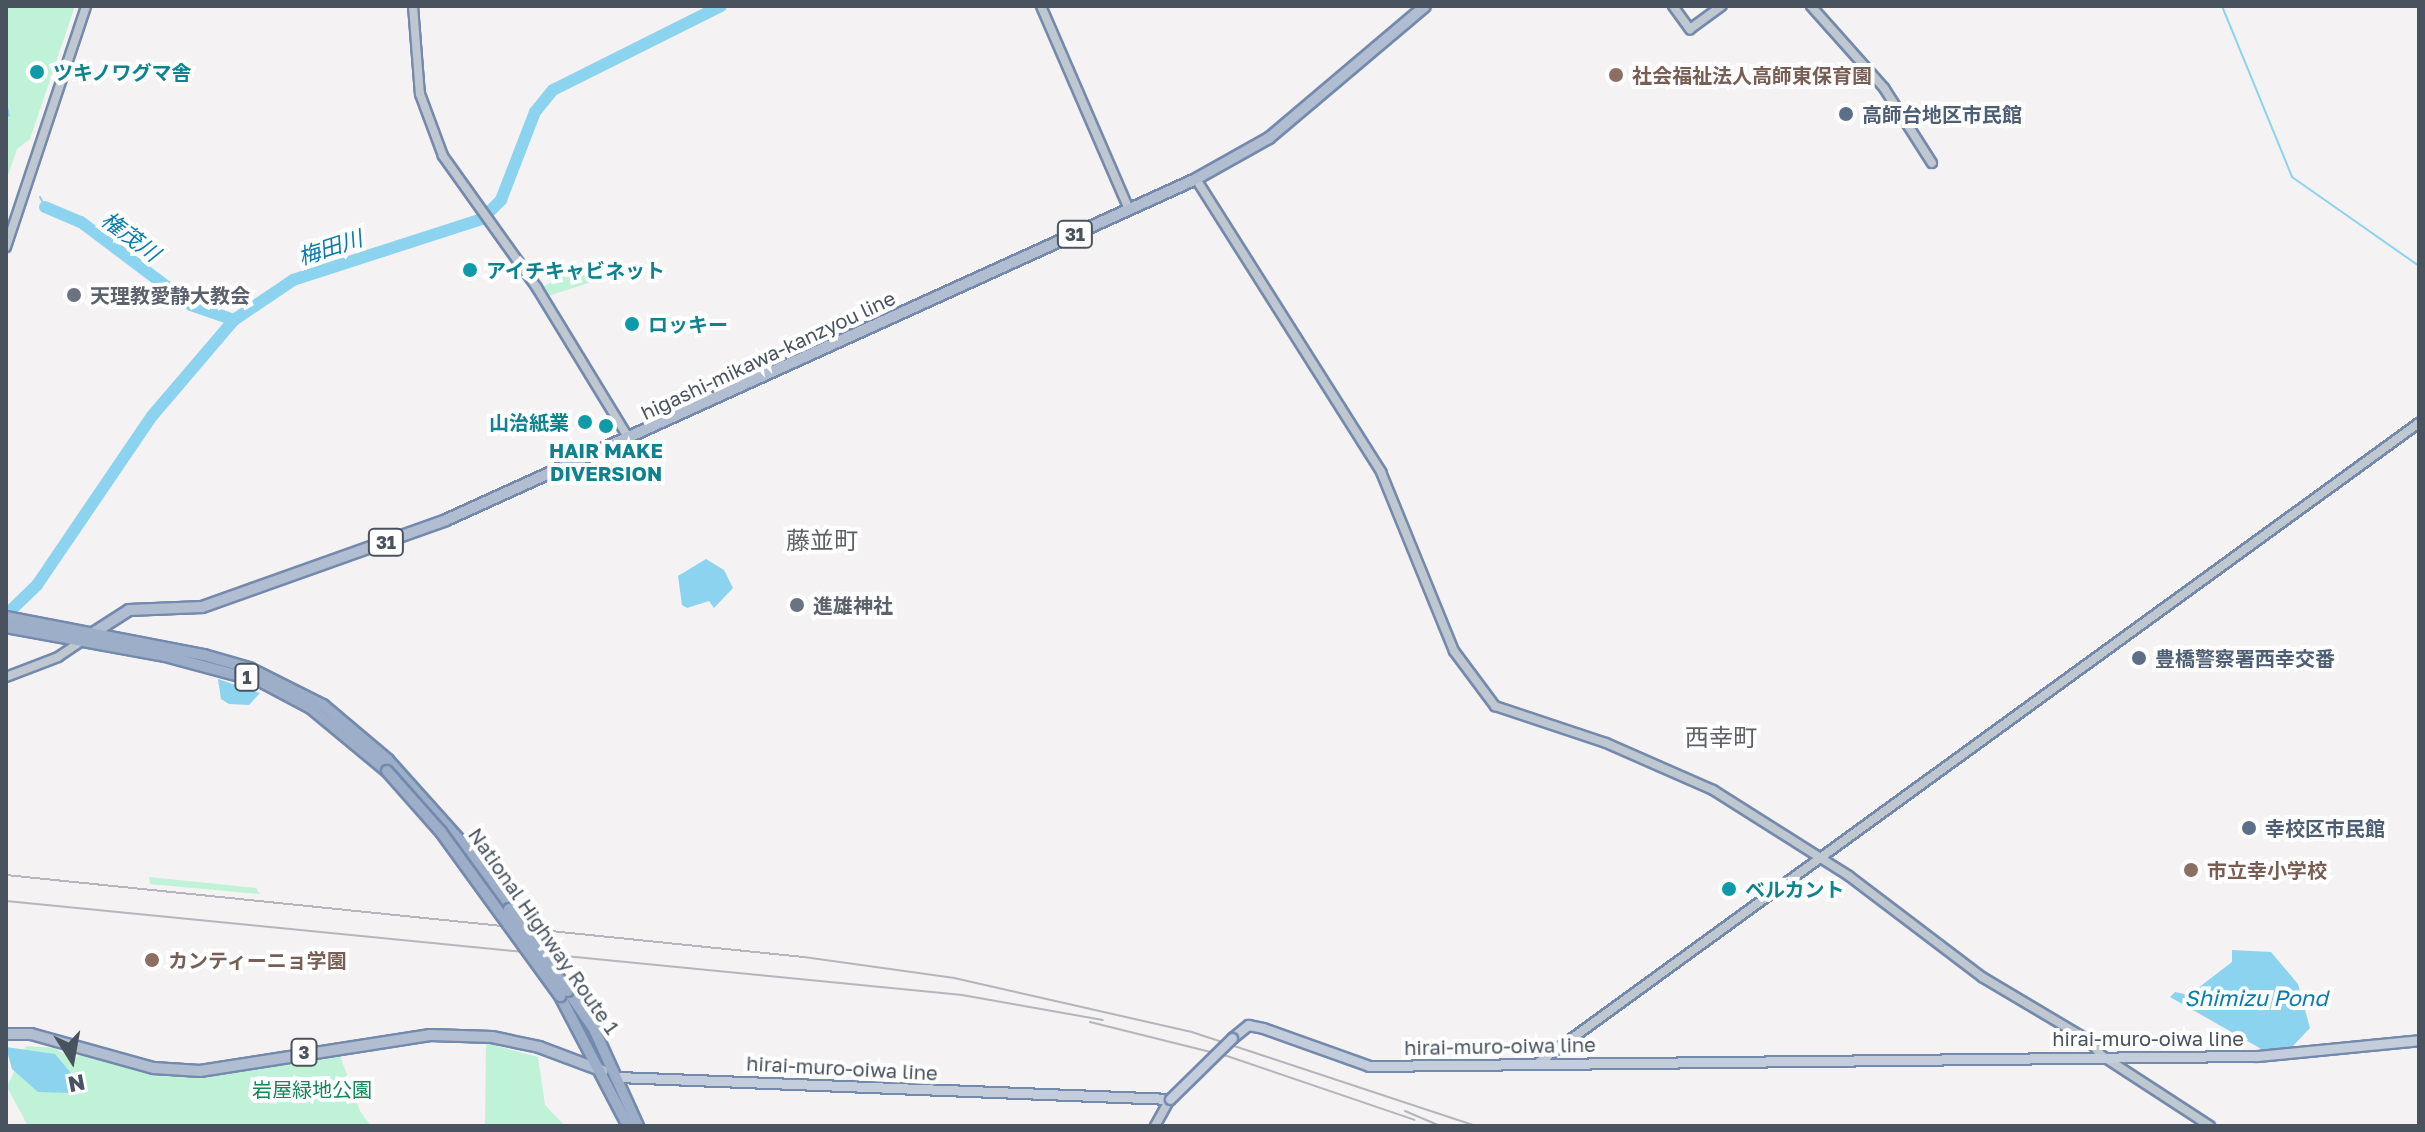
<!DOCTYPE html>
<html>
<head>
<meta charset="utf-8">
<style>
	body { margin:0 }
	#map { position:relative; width:2425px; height:1132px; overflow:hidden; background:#f4f2f2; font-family:"Golos Text","Noto Sans JP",sans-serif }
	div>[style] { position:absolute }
	.green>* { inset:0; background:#c0f2d8 }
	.water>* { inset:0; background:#8cd3f0 }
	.stream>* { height:2px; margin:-1px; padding:0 1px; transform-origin:1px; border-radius:1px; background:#8cd3f0 }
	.river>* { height:12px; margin:-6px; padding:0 6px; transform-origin:6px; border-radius:6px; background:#8cd3f0 }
	.roads { filter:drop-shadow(2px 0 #748aad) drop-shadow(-2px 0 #748aad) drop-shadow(0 2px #748aad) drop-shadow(0 -2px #748aad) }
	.tertiary>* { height:8px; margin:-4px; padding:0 4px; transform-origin:4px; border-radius:4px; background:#bfc8d1 }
	.secondary>* { height:9px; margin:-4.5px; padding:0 4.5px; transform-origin:4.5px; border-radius:4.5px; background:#c4cddb }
	.primary>* { height:10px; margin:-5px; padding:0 5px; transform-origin:5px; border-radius:5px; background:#b1bed1 }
	.trunk>* { height:10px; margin:-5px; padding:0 5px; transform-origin:5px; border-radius:5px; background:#9daec9 }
	.rail>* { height:2px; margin:-1px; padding:0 1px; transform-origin:1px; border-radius:1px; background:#b4b6bc }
	.bridges { filter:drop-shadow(2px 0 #748aad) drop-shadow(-2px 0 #748aad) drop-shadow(0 2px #748aad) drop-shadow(0 -2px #748aad) }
	.secondary-bridge>* { height:9px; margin:-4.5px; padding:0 4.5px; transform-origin:4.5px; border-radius:4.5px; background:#c4cddb }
	.trunk-bridge>* { height:10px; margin:-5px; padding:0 5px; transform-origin:5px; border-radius:5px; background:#9daec9 }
	.dots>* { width:22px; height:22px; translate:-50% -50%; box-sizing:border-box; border:4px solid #fff; border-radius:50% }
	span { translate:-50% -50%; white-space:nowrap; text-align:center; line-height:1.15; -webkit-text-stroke:8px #fff; paint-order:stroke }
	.shield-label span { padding:2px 6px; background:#fff; border:2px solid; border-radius:6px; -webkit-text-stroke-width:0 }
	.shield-label { font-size:18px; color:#495360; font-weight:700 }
	.culture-label { font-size:20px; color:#0d838f; font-weight:700 }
	.left { translate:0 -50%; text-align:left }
	.right { translate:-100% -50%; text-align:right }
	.education-label { font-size:20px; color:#785e54; font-weight:700 }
	.service-label { font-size:20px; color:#4e5e75; font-weight:700 }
	.worship-label { font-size:20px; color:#5b616d; font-weight:700 }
	.street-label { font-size:20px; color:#495360 }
	.park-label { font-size:20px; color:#148757 }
	.water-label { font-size:22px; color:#087cad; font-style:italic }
	.quarter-label { font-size:24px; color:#5e6167 }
	.frame { position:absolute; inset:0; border:8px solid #495360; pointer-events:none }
	.north { position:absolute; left:32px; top:1020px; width:80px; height:80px; -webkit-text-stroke:6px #fff; paint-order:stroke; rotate:169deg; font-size:22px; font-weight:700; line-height:32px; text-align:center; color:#495360 }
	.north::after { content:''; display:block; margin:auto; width:28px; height:36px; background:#495360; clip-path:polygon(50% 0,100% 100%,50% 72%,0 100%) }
</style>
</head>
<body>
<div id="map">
	<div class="green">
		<div style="clip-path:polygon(6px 6px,75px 6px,30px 139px,17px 149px,6px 181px)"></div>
		<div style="clip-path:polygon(593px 261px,607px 277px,548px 296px,542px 287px)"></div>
		<div style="clip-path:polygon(149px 877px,256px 888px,260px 894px,150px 884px)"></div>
		<div style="clip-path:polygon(486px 1043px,538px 1057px,545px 1105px,565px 1126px,485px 1126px)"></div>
		<div style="clip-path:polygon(26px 1046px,54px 1048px,73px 1059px,89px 1050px,154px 1068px,200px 1071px,337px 1047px,360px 1111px,371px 1126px,28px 1126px,7px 1087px)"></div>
	</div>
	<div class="water">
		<div style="clip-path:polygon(706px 559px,724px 570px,733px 588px,714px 608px,709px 601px,687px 608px,682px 605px,678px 576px)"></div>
		<div style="clip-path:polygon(218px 679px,260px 693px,249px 705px,229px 704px,221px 699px)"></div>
		<div style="clip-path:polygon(2232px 950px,2271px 952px,2298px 984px,2310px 1028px,2292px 1047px,2263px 1050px,2170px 997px,2175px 992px,2189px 995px,2232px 962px)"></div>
		<div style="clip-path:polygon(6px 1047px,55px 1054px,76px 1079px,72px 1093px,38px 1092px,12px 1069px)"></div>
	</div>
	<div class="stream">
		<div style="left:2222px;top:6px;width:185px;rotate:67.7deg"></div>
		<div style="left:2292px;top:177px;width:155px;rotate:35deg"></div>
		<div style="left:6px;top:103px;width:13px;rotate:77deg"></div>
		<div style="left:40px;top:197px;width:11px;rotate:63deg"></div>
	</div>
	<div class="river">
		<div style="left:45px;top:207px;width:39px;rotate:23deg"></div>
		<div style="left:81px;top:222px;width:138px;rotate:37deg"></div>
		<div style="left:191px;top:305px;width:46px;rotate:19.2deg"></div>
		<div style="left:6px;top:615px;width:43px;rotate:-44.1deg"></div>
		<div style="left:37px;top:585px;width:204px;rotate:-55.8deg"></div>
		<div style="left:152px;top:416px;width:126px;rotate:-49.5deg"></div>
		<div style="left:234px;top:320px;width:71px;rotate:-34.1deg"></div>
		<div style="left:293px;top:280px;width:199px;rotate:-17.9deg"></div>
		<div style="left:482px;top:219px;width:27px;rotate:-45deg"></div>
		<div style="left:501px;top:200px;width:94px;rotate:-68.9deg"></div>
		<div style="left:535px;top:112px;width:28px;rotate:-51deg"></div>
		<div style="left:553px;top:90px;width:188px;rotate:-26.6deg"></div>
	</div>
	<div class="roads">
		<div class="tertiary">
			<div style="left:413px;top:6px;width:88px;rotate:85.5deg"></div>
			<div style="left:420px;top:94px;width:66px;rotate:69.6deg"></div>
			<div style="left:443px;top:156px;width:162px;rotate:54.5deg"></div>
			<div style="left:537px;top:288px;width:177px;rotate:58.6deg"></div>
			<div style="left:1041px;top:6px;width:221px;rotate:66.6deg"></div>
			<div style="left:1673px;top:6px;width:29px;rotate:54deg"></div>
			<div style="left:1690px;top:29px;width:39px;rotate:-36deg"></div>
			<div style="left:1811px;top:6px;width:110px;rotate:48.3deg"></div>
			<div style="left:1884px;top:88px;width:89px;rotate:57.4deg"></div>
			<div style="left:1196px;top:179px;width:347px;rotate:57.7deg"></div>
			<div style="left:1381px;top:472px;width:193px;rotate:67.8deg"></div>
			<div style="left:1454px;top:651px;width:69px;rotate:53.3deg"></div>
			<div style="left:1495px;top:706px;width:117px;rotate:18.4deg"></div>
			<div style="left:1606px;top:743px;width:117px;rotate:23.7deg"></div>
			<div style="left:1713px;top:790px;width:161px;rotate:32.3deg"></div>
			<div style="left:1849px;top:876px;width:167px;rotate:37.2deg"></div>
			<div style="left:1982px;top:977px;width:126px;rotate:30.7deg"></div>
			<div style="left:2090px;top:1041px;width:18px;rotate:52deg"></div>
			<div style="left:2101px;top:1055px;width:130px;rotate:33.1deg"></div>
			<div style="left:6px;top:247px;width:254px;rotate:-71.6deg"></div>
			<div style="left:6px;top:677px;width:56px;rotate:-21deg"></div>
			<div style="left:58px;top:657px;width:29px;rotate:-34deg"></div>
			<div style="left:1538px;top:1063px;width:1089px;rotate:-36deg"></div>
			<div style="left:1155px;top:1126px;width:31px;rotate:-61deg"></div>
		</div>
		<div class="secondary">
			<div style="left:1232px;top:1038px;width:21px;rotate:-39deg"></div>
			<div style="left:1248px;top:1025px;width:15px;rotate:11deg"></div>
			<div style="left:1263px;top:1028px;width:113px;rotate:19.7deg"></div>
			<div style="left:1369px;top:1066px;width:888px;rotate:-0.65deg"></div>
			<div style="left:2257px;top:1056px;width:163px;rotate:-5.6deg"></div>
			<div style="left:618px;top:1077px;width:552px;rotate:2.28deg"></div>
		</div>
		<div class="primary">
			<div style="left:87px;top:637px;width:50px;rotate:-32.7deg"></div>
			<div style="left:129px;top:610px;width:73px;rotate:-2.4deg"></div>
			<div style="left:202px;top:607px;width:259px;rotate:-19.6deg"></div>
			<div style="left:446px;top:520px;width:824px;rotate:-24.45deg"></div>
			<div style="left:1196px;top:179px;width:84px;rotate:-29.3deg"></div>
			<div style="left:1269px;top:138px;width:204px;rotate:-40.2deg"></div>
			<div style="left:6px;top:1034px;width:25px"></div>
			<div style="left:31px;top:1034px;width:128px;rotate:15.5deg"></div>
			<div style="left:154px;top:1068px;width:46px;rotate:3.7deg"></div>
			<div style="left:200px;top:1071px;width:233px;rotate:-8.9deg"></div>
			<div style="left:430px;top:1035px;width:62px;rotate:1.8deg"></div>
			<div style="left:492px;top:1037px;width:48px;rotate:12deg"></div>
			<div style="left:539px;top:1047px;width:68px;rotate:20.6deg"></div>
		</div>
		<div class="trunk">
			<div style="left:6px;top:617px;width:202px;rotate:10.9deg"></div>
			<div style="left:204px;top:655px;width:47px;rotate:16.1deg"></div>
			<div style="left:249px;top:668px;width:83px;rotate:26.6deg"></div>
			<div style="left:323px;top:705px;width:85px;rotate:40.2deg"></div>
			<div style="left:388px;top:760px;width:127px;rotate:48.2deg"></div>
			<div style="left:473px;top:855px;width:65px;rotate:56.3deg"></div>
			<div style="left:6px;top:627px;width:162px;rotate:10.3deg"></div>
			<div style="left:165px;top:656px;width:100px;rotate:15deg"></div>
			<div style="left:262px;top:682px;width:55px;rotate:28deg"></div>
			<div style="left:311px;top:708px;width:99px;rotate:39.7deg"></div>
			<div style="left:568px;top:991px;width:46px;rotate:55.6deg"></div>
			<div style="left:594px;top:1029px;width:107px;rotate:65.6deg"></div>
			<div style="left:560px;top:996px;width:147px;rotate:62.4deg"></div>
		</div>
	</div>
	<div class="rail">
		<div style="left:6px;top:875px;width:801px;rotate:5.87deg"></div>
		<div style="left:803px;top:957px;width:152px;rotate:7.9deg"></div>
		<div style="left:954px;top:978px;width:244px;rotate:12.8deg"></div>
		<div style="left:1192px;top:1032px;width:299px;rotate:18.3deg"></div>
		<div style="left:6px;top:901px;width:961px;rotate:5.62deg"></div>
		<div style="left:962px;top:995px;width:143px;rotate:10.1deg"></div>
		<div style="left:1090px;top:1022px;width:144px;rotate:14deg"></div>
		<div style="left:1230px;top:1057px;width:195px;rotate:18.8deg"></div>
		<div style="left:1405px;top:1111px;width:39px;rotate:23deg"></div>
	</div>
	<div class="bridges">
		<div class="secondary-bridge">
			<div style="left:1170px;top:1099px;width:87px;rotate:-44.5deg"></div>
		</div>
		<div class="trunk-bridge">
			<div style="left:387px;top:771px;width:81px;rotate:48.5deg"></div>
			<div style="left:441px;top:832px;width:203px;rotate:54deg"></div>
			<div style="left:509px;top:909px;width:101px;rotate:54.3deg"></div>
		</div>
	</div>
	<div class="dots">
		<div style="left:37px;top:72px;background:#0f9aa8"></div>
		<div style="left:1616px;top:75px;background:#8d6e63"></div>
		<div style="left:1846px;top:114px;background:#5c6f8a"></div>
		<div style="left:470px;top:270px;background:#0f9aa8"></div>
		<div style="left:74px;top:295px;background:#6b7280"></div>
		<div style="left:632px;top:324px;background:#0f9aa8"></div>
		<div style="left:585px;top:422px;background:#0f9aa8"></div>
		<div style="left:606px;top:426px;background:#0f9aa8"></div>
		<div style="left:797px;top:605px;background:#6b7280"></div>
		<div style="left:2139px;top:658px;background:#5c6f8a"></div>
		<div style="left:2249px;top:828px;background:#5c6f8a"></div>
		<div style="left:2191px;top:870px;background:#8d6e63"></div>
		<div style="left:1729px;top:889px;background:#0f9aa8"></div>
		<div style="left:152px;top:960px;background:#8d6e63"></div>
	</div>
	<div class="shield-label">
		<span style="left:1075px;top:234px">31</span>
		<span style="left:386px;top:542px">31</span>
		<span style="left:247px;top:677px">1</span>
		<span style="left:304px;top:1052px">3</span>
	</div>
	<div class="culture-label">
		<span class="left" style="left:53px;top:72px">ツキノワグマ舎</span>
		<span class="left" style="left:486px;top:270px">アイチキャビネット</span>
		<span class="left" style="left:648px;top:324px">ロッキー</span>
		<span class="right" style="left:569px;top:422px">山治紙業</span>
		<span style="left:606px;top:462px">HAIR MAKE<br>DIVERSION</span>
		<span class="left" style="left:1745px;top:889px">ベルカント</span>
	</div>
	<div class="education-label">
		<span class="left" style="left:1632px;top:75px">社会福祉法人高師東保育園</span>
		<span class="left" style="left:2207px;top:870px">市立幸小学校</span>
		<span class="left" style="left:168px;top:960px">カンティーニョ学園</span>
	</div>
	<div class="service-label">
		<span class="left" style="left:1862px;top:114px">高師台地区市民館</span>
		<span class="left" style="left:2155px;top:658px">豊橋警察署西幸交番</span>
		<span class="left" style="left:2265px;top:828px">幸校区市民館</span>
	</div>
	<div class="worship-label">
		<span class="left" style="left:90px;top:295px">天理教愛静大教会</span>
		<span class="left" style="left:813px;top:605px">進雄神社</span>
	</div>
	<div class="street-label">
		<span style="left:768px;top:355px;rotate:-25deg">higashi-mikawa-kanzyou line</span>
		<span style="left:544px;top:931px;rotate:55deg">National Highway Route 1</span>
		<span style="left:2148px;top:1038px">hirai-muro-oiwa line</span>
		<span style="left:1500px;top:1046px;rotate:-1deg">hirai-muro-oiwa line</span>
		<span style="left:842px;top:1068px;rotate:3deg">hirai-muro-oiwa line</span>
	</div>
	<div class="park-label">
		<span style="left:312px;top:1089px">岩屋緑地公園</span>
	</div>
	<div class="water-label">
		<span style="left:131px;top:236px;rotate:37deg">権茂川</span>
		<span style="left:330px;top:247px;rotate:-18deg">梅田川</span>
		<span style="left:2256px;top:998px">Shimizu Pond</span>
	</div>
	<div class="quarter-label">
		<span style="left:822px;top:540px">藤並町</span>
		<span style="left:1721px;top:737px">西幸町</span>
	</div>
	<div class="frame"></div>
	<div class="north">N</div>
</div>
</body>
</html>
